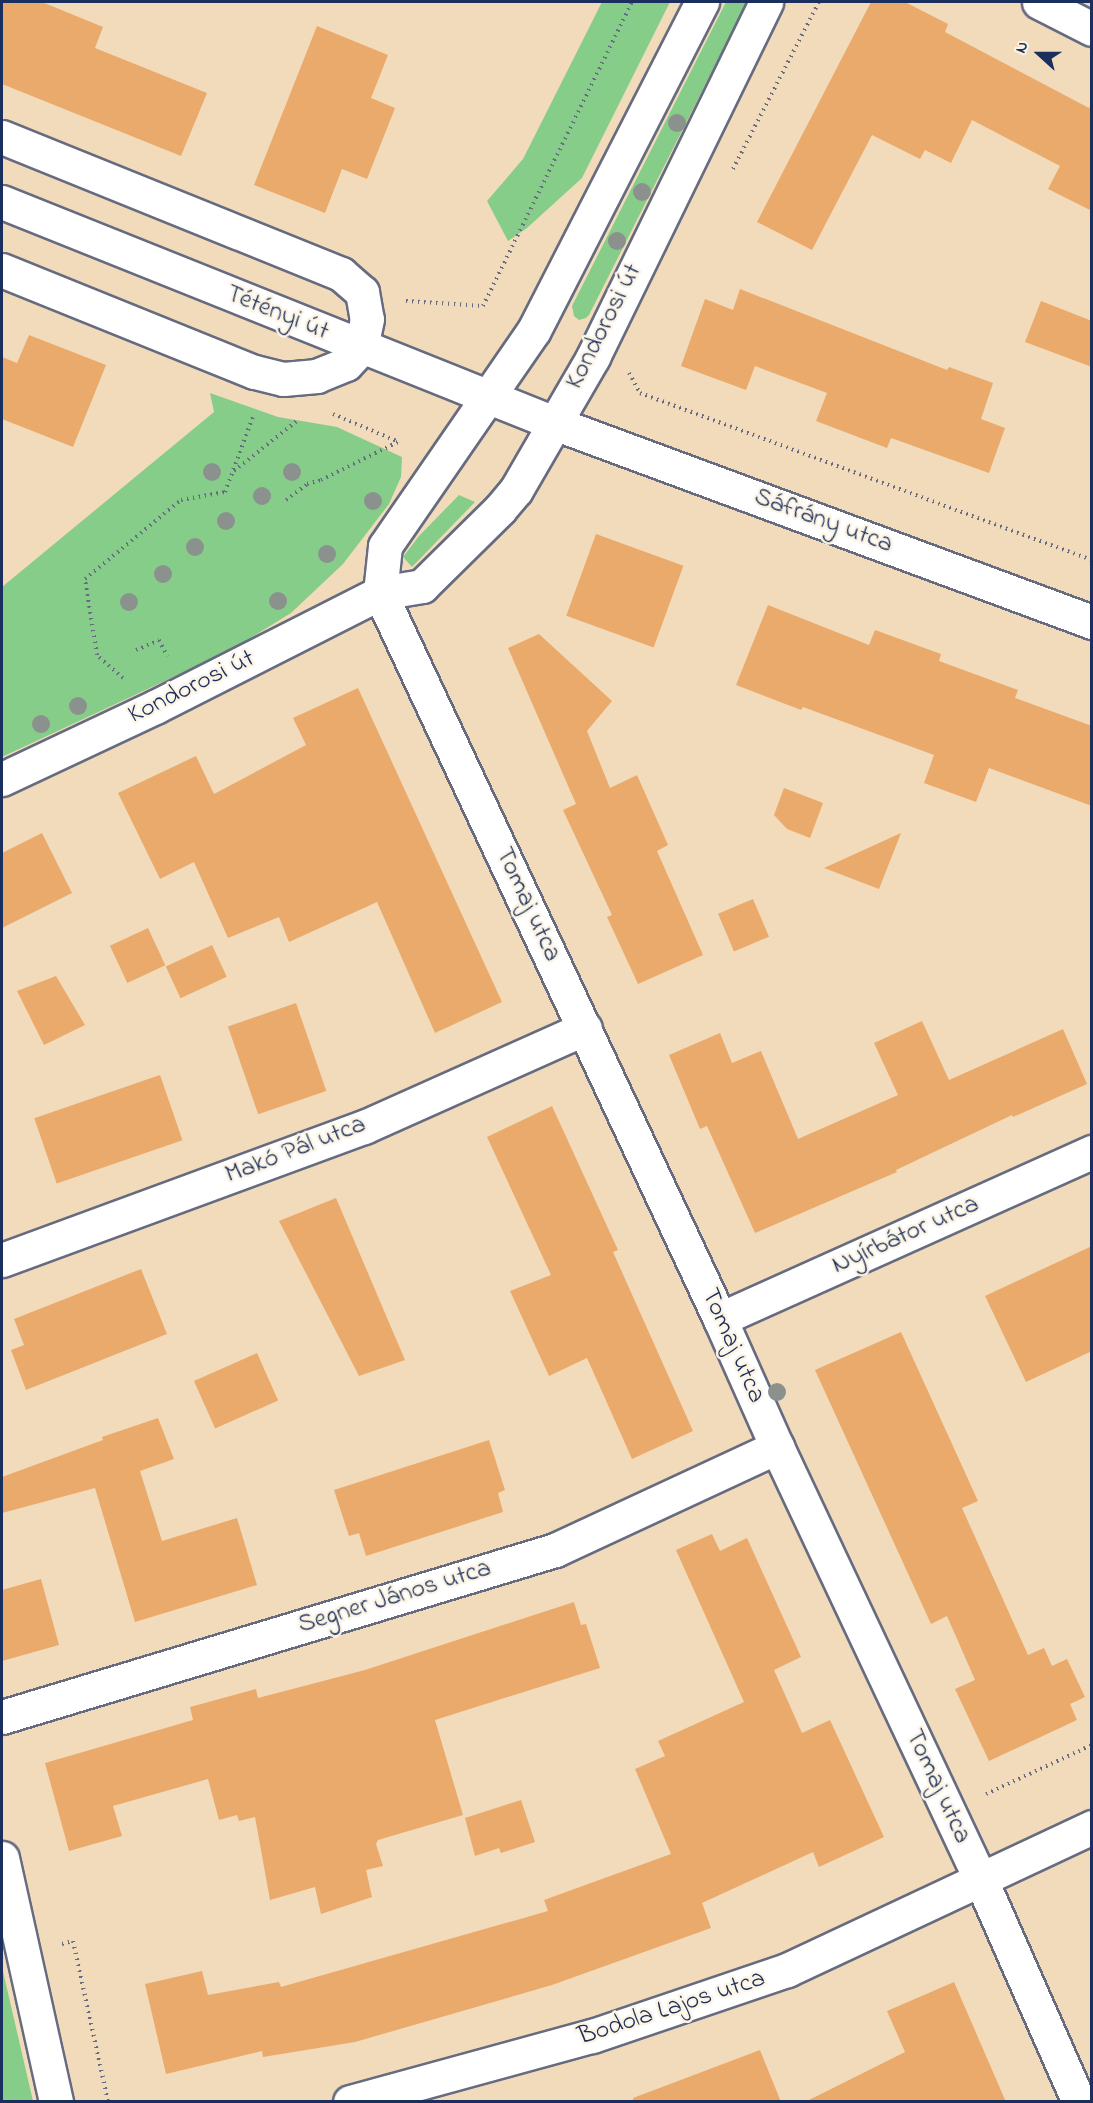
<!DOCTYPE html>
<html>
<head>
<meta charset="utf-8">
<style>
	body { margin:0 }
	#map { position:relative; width:1093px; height:2103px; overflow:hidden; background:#f2dbbb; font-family:"Indie Flower",sans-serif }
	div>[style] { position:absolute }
	.green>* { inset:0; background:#86cd89 }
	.building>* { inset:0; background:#eaaa6b; transform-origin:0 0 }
	.path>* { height:4px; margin-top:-2px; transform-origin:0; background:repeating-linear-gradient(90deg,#666b7f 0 1.5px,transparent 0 6px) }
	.roads { filter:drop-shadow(2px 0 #666b7f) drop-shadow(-2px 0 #666b7f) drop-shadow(0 2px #666b7f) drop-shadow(0 -2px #666b7f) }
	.minor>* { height:33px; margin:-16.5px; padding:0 16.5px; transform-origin:16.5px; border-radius:16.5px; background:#fff }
	.trees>* { width:18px; height:18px; margin:-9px; border-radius:50%; background:#8b928e }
	span { translate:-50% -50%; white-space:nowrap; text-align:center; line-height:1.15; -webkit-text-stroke:5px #fcf5e5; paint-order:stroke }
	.street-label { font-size:26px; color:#1b2f5e }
	.frame { position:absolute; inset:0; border:3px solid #1b2f5e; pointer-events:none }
	.north { position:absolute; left:1009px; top:24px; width:60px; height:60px; -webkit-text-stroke:4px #fcf5e5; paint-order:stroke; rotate:291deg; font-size:16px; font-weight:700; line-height:24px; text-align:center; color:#1b2f5e }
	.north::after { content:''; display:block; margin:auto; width:21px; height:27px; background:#1b2f5e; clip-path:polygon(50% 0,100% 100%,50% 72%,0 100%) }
</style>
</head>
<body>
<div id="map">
	<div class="green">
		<div style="clip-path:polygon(602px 2px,670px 2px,582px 178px,527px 228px,508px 241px,487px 201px,523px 159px)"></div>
		<div style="clip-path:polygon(726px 2px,747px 2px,589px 315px,586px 318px,579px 320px,574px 316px,572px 306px)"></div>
		<div style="clip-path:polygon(210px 393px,278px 417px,337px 427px,402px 457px,401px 477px,389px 504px,343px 564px,291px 613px,229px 651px,2px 757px,2px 587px,214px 412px)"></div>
		<div style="clip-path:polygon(459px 495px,475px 502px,412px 567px,403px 557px,419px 536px)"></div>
		<div style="clip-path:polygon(2px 1967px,33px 2101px,2px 2101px)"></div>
	</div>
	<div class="building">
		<div style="clip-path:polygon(2px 2px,42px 2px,103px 27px,95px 48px,207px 93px,181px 156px,2px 84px)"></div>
		<div style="clip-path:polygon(871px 2px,905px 2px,948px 24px,945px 32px,1089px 108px,1092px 103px,1092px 211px,1048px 189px,1060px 166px,972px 120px,951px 163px,925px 150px,920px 159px,872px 135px,812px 250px,757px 222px)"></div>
		<div style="clip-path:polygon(317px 26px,388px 55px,371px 98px,395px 108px,367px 179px,342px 169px,325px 213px,254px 185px)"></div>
		<div style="clip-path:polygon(740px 289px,947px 370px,949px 367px,993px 383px,981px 419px,1005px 428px,989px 473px,891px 438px,887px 448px,816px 421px,827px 393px,755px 366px,746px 390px,681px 366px,705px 299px,733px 310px)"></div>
		<div style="clip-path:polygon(1041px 301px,1092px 321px,1092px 367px,1025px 342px)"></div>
		<div style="clip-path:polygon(29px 335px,106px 365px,73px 447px,2px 419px,2px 357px,17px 363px)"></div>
		<div style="left:596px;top:534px;width:93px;height:87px;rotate:20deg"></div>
		<div style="clip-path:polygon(768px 605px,869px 645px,875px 630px,941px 654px,939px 661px,1018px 690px,1015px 698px,1092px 726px,1092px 806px,989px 768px,976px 802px,924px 783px,934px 755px,803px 707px,801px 710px,736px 685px)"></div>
		<div style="clip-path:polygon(539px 634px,612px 701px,587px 731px,610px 788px,637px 775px,668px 845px,657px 851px,703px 955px,638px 984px,607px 917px,612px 915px,563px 810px,576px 804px,508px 648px)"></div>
		<div style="clip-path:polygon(358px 688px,502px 1002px,435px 1033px,377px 902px,289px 942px,279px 917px,228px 938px,194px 862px,160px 879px,118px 793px,196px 756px,214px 794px,306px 745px,293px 718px)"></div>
		<div style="clip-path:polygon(784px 788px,823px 803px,810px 838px,787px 829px,774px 815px)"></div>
		<div style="clip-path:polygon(42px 833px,72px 893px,2px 928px,2px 853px)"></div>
		<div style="clip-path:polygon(901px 833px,879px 889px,824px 868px)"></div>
		<div style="left:753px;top:899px;width:41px;height:38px;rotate:67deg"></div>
		<div style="left:148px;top:928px;width:41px;height:42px;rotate:65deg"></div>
		<div style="left:212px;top:945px;width:35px;height:51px;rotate:65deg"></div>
		<div style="clip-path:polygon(56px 976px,85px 1025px,44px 1045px,17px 991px)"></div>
		<div style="left:296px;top:1003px;width:93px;height:72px;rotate:71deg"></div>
		<div style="clip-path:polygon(922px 1021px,949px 1080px,1063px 1029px,1087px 1084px,1013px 1117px,1012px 1115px,896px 1170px,897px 1172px,755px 1233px,707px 1126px,700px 1129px,669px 1055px,720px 1033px,732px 1063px,761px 1051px,798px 1139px,898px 1095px,874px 1043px)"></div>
		<div style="left:160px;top:1075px;width:69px;height:133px;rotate:71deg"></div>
		<div style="clip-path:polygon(552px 1106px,618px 1250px,613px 1252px,693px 1431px,632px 1459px,587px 1358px,549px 1376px,510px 1291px,551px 1275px,487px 1137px)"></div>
		<div style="clip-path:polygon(336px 1198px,405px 1360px,359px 1376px,279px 1221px)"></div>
		<div style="clip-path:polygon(1092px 1246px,1092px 1351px,1026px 1382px,985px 1296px)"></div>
		<div style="clip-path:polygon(141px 1269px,167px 1334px,26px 1390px,11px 1350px,24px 1345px,14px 1319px)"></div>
		<div style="clip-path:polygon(901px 1332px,978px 1501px,962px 1508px,1028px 1655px,1044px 1648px,1052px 1666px,1067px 1659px,1085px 1697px,1070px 1704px,1077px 1720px,989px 1761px,955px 1689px,975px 1680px,947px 1616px,931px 1624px,815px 1370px)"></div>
		<div style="left:257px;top:1353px;width:52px;height:69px;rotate:66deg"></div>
		<div style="clip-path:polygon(158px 1418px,174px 1459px,140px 1471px,162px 1541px,237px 1518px,257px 1585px,135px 1622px,95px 1488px,2px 1513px,2px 1477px,103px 1440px,102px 1437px)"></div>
		<div style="clip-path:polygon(489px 1440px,505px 1490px,498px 1493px,503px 1512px,366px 1556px,359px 1533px,349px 1536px,334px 1490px)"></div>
		<div style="clip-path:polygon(712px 1534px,720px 1551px,747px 1538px,801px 1657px,774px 1670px,802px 1733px,830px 1720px,884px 1837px,819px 1867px,813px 1852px,702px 1903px,711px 1928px,552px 1985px,355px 2042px,263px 2057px,262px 2051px,166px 2074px,145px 1984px,202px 1971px,208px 1995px,279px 1982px,281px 1987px,548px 1911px,544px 1900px,671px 1854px,635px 1769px,665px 1756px,658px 1741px,744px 1702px,676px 1550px)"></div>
		<div style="clip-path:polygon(41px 1579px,59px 1645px,2px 1661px,2px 1590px)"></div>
		<div style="clip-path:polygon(574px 1602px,581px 1625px,586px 1624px,600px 1668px,435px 1720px,463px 1815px,378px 1840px,376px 1844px,383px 1866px,366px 1870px,372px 1897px,321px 1914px,315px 1887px,270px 1900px,255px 1817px,239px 1821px,237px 1815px,219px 1820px,208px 1779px,113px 1806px,122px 1836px,69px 1851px,45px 1763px,193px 1720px,190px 1707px,256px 1689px,258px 1698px,365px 1670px)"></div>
		<div style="clip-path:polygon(521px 1800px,535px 1842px,501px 1853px,499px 1848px,475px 1856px,465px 1818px)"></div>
		<div style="clip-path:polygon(954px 1982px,1006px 2102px,805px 2102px,905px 2052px,887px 2011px)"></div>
		<div style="clip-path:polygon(760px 2050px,781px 2102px,633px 2102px,633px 2098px)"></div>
	</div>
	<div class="path">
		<div style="left:733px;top:169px;width:188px;rotate:-62.8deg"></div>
		<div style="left:406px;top:301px;width:77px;rotate:3.7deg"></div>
		<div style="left:483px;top:306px;width:339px;rotate:-63.9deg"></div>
		<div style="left:629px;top:373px;width:23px;rotate:61deg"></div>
		<div style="left:640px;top:393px;width:482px;rotate:20.3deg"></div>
		<div style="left:333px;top:414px;width:72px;rotate:23deg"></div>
		<div style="left:234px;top:471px;width:82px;rotate:-38.6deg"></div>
		<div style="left:286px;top:500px;width:26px;rotate:-37deg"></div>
		<div style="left:307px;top:484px;width:15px;rotate:-16deg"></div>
		<div style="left:321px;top:480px;width:86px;rotate:-26.3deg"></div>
		<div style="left:136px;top:650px;width:25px;rotate:-23deg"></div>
		<div style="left:159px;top:640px;width:18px;rotate:63deg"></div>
		<div style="left:123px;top:678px;width:35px;rotate:-139deg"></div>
		<div style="left:97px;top:655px;width:77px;rotate:-99deg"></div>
		<div style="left:85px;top:579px;width:124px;rotate:-39.5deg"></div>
		<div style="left:181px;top:500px;width:45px;rotate:-10.3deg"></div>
		<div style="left:225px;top:492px;width:83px;rotate:-69.6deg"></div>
		<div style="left:986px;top:1794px;width:117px;rotate:-24.8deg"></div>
		<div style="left:62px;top:1944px;width:11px;rotate:-15deg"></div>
		<div style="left:73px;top:1941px;width:165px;rotate:77.7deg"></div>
	</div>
	<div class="roads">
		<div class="minor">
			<div style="left:1039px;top:2px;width:59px;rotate:27deg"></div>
			<div style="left:2px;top:137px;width:366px;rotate:22deg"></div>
			<div style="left:341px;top:274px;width:28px;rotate:41deg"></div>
			<div style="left:362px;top:292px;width:27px;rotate:80deg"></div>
			<div style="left:367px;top:319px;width:30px;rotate:102deg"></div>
			<div style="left:361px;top:348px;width:22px;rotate:133deg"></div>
			<div style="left:346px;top:364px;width:31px;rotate:158deg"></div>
			<div style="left:317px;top:376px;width:34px;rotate:175deg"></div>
			<div style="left:283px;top:379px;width:30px;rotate:-166deg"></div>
			<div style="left:254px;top:372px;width:272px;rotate:-158deg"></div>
			<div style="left:2px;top:202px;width:595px;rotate:21.82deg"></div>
			<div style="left:554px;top:423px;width:574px;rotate:20.3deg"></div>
			<div style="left:380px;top:593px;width:802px;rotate:64.91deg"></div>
			<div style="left:720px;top:1319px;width:140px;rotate:66deg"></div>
			<div style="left:777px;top:1447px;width:479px;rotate:64.8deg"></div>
			<div style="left:981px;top:1880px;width:243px;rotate:66.2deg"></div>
			<div style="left:380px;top:593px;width:47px;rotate:-83.9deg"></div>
			<div style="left:385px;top:546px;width:262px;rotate:-55.4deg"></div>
			<div style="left:534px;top:330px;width:369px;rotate:-62.9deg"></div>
			<div style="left:2px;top:779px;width:169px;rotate:-25.2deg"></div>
			<div style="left:155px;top:707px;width:252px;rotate:-26.9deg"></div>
			<div style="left:380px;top:593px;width:43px;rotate:-9.5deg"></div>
			<div style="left:422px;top:586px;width:110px;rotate:-44.6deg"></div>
			<div style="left:500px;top:509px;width:25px;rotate:-50deg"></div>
			<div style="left:516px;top:490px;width:154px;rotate:-59.9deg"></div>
			<div style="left:593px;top:357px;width:395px;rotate:-64deg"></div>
			<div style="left:2px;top:1260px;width:386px;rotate:-20.2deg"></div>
			<div style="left:364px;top:1127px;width:242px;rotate:-24.1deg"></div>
			<div style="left:720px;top:1319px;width:408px;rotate:-24.2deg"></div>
			<div style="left:2px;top:1717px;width:578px;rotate:-16.8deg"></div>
			<div style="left:555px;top:1550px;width:245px;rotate:-24.9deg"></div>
			<div style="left:2px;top:1858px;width:250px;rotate:77.5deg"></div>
			<div style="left:350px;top:2102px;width:251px;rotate:-15.3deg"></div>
			<div style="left:592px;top:2036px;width:206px;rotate:-18.7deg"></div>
			<div style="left:787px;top:1970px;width:337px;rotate:-25.1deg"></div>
		</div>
	</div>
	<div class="trees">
		<div style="left:677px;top:123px"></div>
		<div style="left:642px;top:192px"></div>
		<div style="left:617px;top:241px"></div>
		<div style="left:212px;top:472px"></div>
		<div style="left:292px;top:472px"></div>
		<div style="left:262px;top:496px"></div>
		<div style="left:373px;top:501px"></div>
		<div style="left:226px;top:521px"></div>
		<div style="left:195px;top:547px"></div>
		<div style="left:327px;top:554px"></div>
		<div style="left:163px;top:574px"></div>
		<div style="left:278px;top:601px"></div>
		<div style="left:129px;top:602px"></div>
		<div style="left:78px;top:706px"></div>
		<div style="left:41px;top:724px"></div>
		<div style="left:777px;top:1392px"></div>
	</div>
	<div class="street-label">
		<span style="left:277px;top:314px;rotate:22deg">Tétényi út</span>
		<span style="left:605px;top:327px;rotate:-63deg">Kondorosi út</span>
		<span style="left:823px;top:522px;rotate:20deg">Sáfrány utca</span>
		<span style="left:192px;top:688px;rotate:-26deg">Kondorosi út</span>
		<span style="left:527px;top:905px;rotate:65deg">Tomaj utca</span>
		<span style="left:296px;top:1151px;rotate:-21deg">Makó Pál utca</span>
		<span style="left:906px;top:1236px;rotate:-24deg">Nyírbátor utca</span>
		<span style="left:732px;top:1346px;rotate:66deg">Tomaj utca</span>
		<span style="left:395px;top:1598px;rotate:-17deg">Segner János utca</span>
		<span style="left:937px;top:1787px;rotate:65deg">Tomaj utca</span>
		<span style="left:672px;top:2009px;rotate:-18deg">Bodola Lajos utca</span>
	</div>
	<div class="frame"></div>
	<div class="north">N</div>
</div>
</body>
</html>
